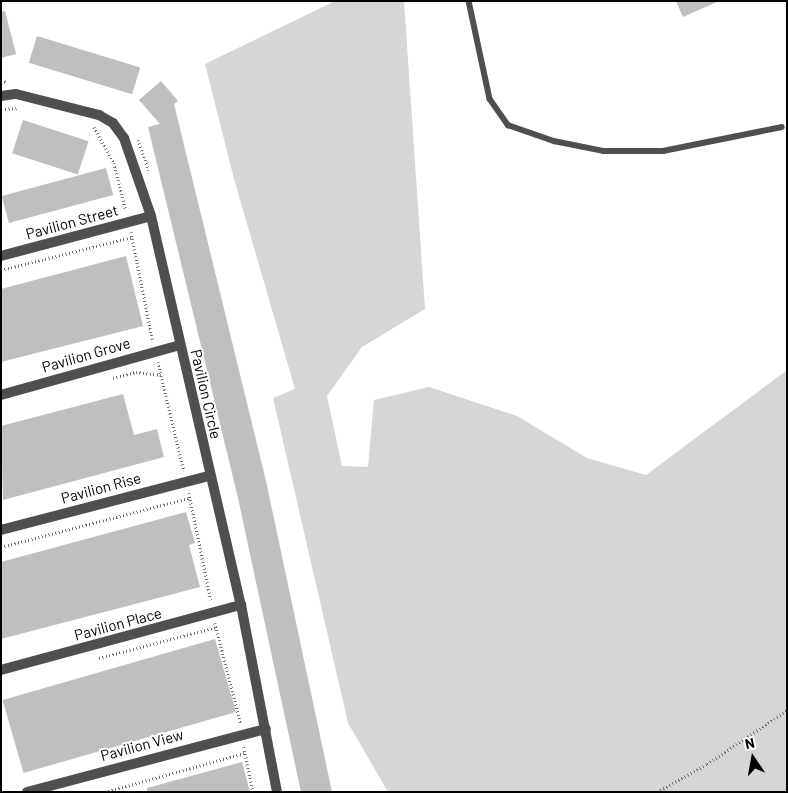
<!DOCTYPE html>
<html>
<head>
<meta charset="utf-8">
<style>
	body { margin:0 }
	#map { position:relative; width:788px; height:793px; overflow:hidden; background:#fff; font-family:Barlow,sans-serif }
	div>[style] { position:absolute }
	.green>* { inset:0; background:#d6d6d6 }
	.building>* { inset:0; background:#bfbfbf; transform-origin:0 0 }
	.path>* { height:2.5px; margin-top:-1.25px; transform-origin:0; background:repeating-linear-gradient(90deg,#717171 0 1px,transparent 0 3.5px) }
	.lane>* { height:5.5px; margin:-2.75px; padding:0 2.75px; transform-origin:2.75px; border-radius:2.75px; background:#4f4f4f }
	.street>* { height:10px; margin:-5px; padding:0 5px; transform-origin:5px; border-radius:5px; background:#4f4f4f }
	span { translate:-50% -50%; white-space:nowrap; text-align:center; line-height:1.15; -webkit-text-stroke:4px #fff; paint-order:stroke }
	.street-label { font-size:15px; color:#000 }
	.frame { position:absolute; inset:0; border:2px solid #000; pointer-events:none }
	.north { position:absolute; left:728px; top:733px; width:50px; height:50px; -webkit-text-stroke:4px #fff; paint-order:stroke; rotate:348deg; font-size:14px; font-weight:700; line-height:20px; text-align:center; color:#000 }
	.north::after { content:''; display:block; margin:auto; width:18px; height:22px; background:#000; clip-path:polygon(50% 0,100% 100%,50% 72%,0 100%) }
</style>
</head>
<body>
<div id="map">
	<div class="green">
		<div style="clip-path:polygon(335px 1px,404px 1px,425px 309px,362px 347px,327px 396px,342px 466px,368px 467px,374px 400px,429px 387px,517px 416px,587px 458px,646px 475px,787px 370px,787px 792px,388px 792px,348px 723px,273px 398px,295px 389px,234px 179px,205px 64px)"></div>
	</div>
	<div class="building">
		<div style="clip-path:polygon(676px 1px,719px 1px,683px 17px)"></div>
		<div style="clip-path:polygon(5px 11px,16px 54px,1px 58px,1px 12px)"></div>
		<div style="left:37px;top:36px;width:108px;height:28px;rotate:17deg"></div>
		<div style="clip-path:polygon(161px 81px,178px 101px,174px 104px,266px 481px,332px 792px,301px 792px,238px 498px,148px 127px,160px 124px,139px 100px)"></div>
		<div style="left:23px;top:120px;width:69px;height:35px;rotate:18deg"></div>
		<div style="left:106px;top:168px;width:28px;height:108px;rotate:75deg"></div>
		<div style="clip-path:polygon(126px 256px,143px 326px,1px 362px,1px 289px)"></div>
		<div style="clip-path:polygon(123px 394px,134px 435px,157px 429px,164px 457px,3px 500px,1px 426px)"></div>
		<div style="clip-path:polygon(186px 512px,195px 543px,189px 545px,200px 587px,1px 639px,1px 562px)"></div>
		<div style="left:215px;top:639px;width:76px;height:221px;rotate:74deg"></div>
		<div style="clip-path:polygon(242px 762px,250px 792px,147px 792px,147px 788px)"></div>
	</div>
	<div class="path">
		<div style="left:1px;top:81px;width:7px;rotate:8deg"></div>
		<div style="left:5px;top:109px;width:14px;rotate:-4deg"></div>
		<div style="left:94px;top:127px;width:41px;rotate:60.9deg"></div>
		<div style="left:114px;top:163px;width:49px;rotate:75.7deg"></div>
		<div style="left:138px;top:140px;width:32px;rotate:70deg"></div>
		<div style="left:131px;top:232px;width:112px;rotate:78.7deg"></div>
		<div style="left:1px;top:270px;width:135px;rotate:-14.1deg"></div>
		<div style="left:158px;top:362px;width:112px;rotate:76.6deg"></div>
		<div style="left:113px;top:378px;width:24px;rotate:-15deg"></div>
		<div style="left:136px;top:372px;width:25px;rotate:7deg"></div>
		<div style="left:189px;top:493px;width:109px;rotate:78.4deg"></div>
		<div style="left:1px;top:547px;width:194px;rotate:-14.6deg"></div>
		<div style="left:215px;top:623px;width:104px;rotate:75.6deg"></div>
		<div style="left:99px;top:658px;width:121px;rotate:-14.8deg"></div>
		<div style="left:244px;top:747px;width:46px;rotate:78.7deg"></div>
		<div style="left:105px;top:792px;width:145px;rotate:-15.6deg"></div>
		<div style="left:657px;top:792px;width:57px;rotate:-29.2deg"></div>
		<div style="left:707px;top:764px;width:97px;rotate:-34deg"></div>
	</div>
	<div class="lane">
		<div style="left:469px;top:1px;width:100px;rotate:77.9deg"></div>
		<div style="left:490px;top:99px;width:32px;rotate:55deg"></div>
		<div style="left:508px;top:125px;width:49px;rotate:19.2deg"></div>
		<div style="left:554px;top:141px;width:51px;rotate:11.3deg"></div>
		<div style="left:604px;top:151px;width:59px"></div>
		<div style="left:663px;top:151px;width:121px;rotate:-11.4deg"></div>
	</div>
	<div class="street">
		<div style="left:1px;top:96px;width:15px;rotate:-8deg"></div>
		<div style="left:16px;top:94px;width:86px;rotate:14.2deg"></div>
		<div style="left:99px;top:115px;width:16px;rotate:30deg"></div>
		<div style="left:113px;top:123px;width:19px;rotate:54deg"></div>
		<div style="left:124px;top:138px;width:83px;rotate:70.9deg"></div>
		<div style="left:151px;top:216px;width:399px;rotate:77deg"></div>
		<div style="left:241px;top:605px;width:190px;rotate:79.1deg"></div>
		<div style="left:1px;top:256px;width:155px;rotate:-14.9deg"></div>
		<div style="left:1px;top:395px;width:186px;rotate:-15.6deg"></div>
		<div style="left:1px;top:530px;width:215px;rotate:-14.6deg"></div>
		<div style="left:1px;top:670px;width:249px;rotate:-15.2deg"></div>
		<div style="left:27px;top:792px;width:247px;rotate:-14.8deg"></div>
	</div>
	<div class="street-label">
		<span style="left:72px;top:222px;rotate:-15deg">Pavilion Street</span>
		<span style="left:86px;top:355px;rotate:-16deg">Pavilion Grove</span>
		<span style="left:206px;top:394px;rotate:77deg">Pavilion Circle</span>
		<span style="left:101px;top:488px;rotate:-15deg">Pavilion Rise</span>
		<span style="left:118px;top:624px;rotate:-15deg">Pavilion Place</span>
		<span style="left:142px;top:745px;rotate:-15deg">Pavilion View</span>
	</div>
	<div class="frame"></div>
	<div class="north">N</div>
</div>
</body>
</html>
